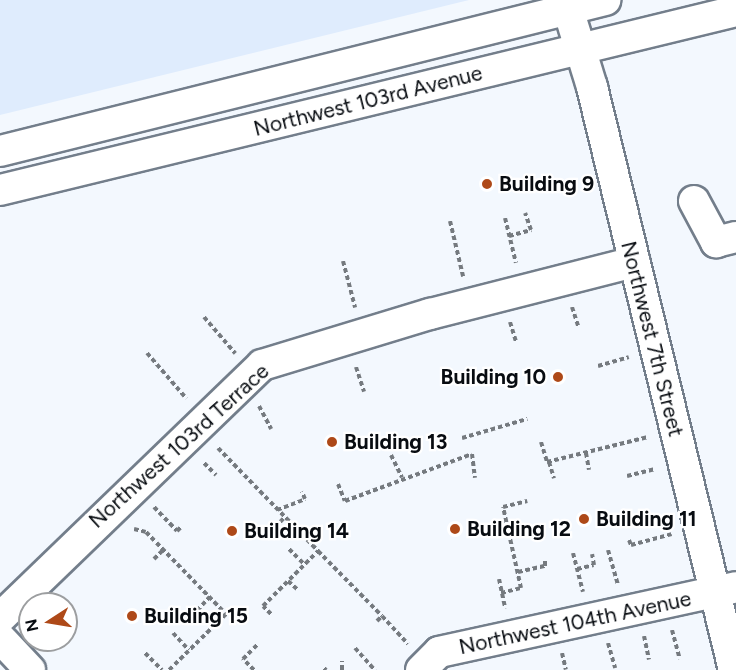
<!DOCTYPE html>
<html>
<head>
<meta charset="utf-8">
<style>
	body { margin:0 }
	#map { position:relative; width:736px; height:670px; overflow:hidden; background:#f3f8fe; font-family:Figtree,sans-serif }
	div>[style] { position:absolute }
	.built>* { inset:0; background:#dfecfd }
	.path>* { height:4px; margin-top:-2px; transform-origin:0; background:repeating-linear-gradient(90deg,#757a7f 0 4.5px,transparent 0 7.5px) }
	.roads { filter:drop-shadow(2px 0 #737e8b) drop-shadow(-2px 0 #737e8b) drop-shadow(0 2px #737e8b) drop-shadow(0 -2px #737e8b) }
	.street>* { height:30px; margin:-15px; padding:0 15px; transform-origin:15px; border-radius:15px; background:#fff }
	.dots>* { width:16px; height:16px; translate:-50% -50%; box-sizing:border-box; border:3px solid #fff; border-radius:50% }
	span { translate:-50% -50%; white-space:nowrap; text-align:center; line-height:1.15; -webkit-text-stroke:4.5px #fff; paint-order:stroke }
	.street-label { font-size:21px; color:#080c11 }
	.poi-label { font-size:21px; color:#080c11; font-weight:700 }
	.left { translate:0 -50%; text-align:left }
	.right { translate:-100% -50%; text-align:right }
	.north { position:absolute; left:18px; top:592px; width:60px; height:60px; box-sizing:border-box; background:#fff; border:2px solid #9c9ea0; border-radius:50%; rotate:258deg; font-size:16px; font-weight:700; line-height:24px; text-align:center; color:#080c11 }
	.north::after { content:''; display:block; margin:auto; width:21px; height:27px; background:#ae4918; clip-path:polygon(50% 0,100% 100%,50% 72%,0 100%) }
</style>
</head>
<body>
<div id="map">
	<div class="built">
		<div style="clip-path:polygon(0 0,469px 0,0 115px)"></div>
	</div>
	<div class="path">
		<div style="left:505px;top:218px;width:46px;rotate:76.3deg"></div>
		<div style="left:450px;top:221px;width:57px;rotate:76.7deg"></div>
		<div style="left:509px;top:236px;width:23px;rotate:-15deg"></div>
		<div style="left:531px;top:230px;width:18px;rotate:-109deg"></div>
		<div style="left:343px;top:261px;width:48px;rotate:75.4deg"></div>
		<div style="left:572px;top:307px;width:20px;rotate:72deg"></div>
		<div style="left:204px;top:317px;width:48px;rotate:49.3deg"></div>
		<div style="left:510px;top:322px;width:21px;rotate:73deg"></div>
		<div style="left:147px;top:353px;width:60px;rotate:49.1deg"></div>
		<div style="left:598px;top:366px;width:32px;rotate:-16deg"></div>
		<div style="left:356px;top:367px;width:26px;rotate:72deg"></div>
		<div style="left:259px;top:406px;width:26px;rotate:62deg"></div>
		<div style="left:462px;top:438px;width:68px;rotate:-16.3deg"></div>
		<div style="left:541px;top:442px;width:21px;rotate:73deg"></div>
		<div style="left:547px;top:462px;width:104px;rotate:-13.9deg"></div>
		<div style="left:218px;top:448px;width:144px;rotate:45.8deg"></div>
		<div style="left:586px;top:453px;width:17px;rotate:80deg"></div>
		<div style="left:391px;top:455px;width:25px;rotate:64deg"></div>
		<div style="left:549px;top:462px;width:17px;rotate:73deg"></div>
		<div style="left:204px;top:463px;width:17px;rotate:45deg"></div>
		<div style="left:627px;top:476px;width:29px;rotate:-14deg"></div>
		<div style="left:338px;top:484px;width:18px;rotate:68deg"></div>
		<div style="left:345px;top:501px;width:135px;rotate:-20.3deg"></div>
		<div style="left:472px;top:454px;width:24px;rotate:83deg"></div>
		<div style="left:154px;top:507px;width:33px;rotate:46deg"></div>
		<div style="left:177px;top:531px;width:6px;rotate:-45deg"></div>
		<div style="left:277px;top:510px;width:30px;rotate:-21deg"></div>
		<div style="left:305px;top:499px;width:8px;rotate:-113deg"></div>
		<div style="left:275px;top:527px;width:14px;rotate:-45deg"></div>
		<div style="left:134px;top:529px;width:12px;rotate:14deg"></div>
		<div style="left:146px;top:532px;width:115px;rotate:45.7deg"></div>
		<div style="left:226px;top:614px;width:80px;rotate:135.5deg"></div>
		<div style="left:629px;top:540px;width:5px;rotate:68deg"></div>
		<div style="left:631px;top:545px;width:42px;rotate:-15deg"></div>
		<div style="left:289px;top:549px;width:21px;rotate:45deg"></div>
		<div style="left:608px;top:550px;width:36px;rotate:74deg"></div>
		<div style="left:573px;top:553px;width:40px;rotate:75.6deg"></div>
		<div style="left:154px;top:559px;width:13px;rotate:-45deg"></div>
		<div style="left:577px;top:569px;width:17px;rotate:-13deg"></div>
		<div style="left:594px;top:565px;width:11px;rotate:-100deg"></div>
		<div style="left:518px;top:572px;width:28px;rotate:-13deg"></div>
		<div style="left:545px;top:566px;width:6px;rotate:-90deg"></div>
		<div style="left:499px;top:579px;width:30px;rotate:78deg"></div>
		<div style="left:288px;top:581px;width:12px;rotate:42deg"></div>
		<div style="left:501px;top:593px;width:21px;rotate:-14deg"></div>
		<div style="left:521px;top:588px;width:83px;rotate:-102.5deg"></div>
		<div style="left:503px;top:507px;width:25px;rotate:-14deg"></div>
		<div style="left:187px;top:611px;width:7px;rotate:45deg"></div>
		<div style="left:192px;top:616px;width:26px;rotate:-47deg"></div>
		<div style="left:271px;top:614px;width:11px;rotate:-135deg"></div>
		<div style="left:263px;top:606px;width:78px;rotate:-45deg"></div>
		<div style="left:318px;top:551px;width:91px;rotate:45.4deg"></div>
		<div style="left:377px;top:621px;width:7px;rotate:-45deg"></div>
		<div style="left:382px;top:616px;width:38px;rotate:47deg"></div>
		<div style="left:672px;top:630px;width:30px;rotate:75deg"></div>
		<div style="left:173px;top:633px;width:23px;rotate:47deg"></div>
		<div style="left:644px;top:636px;width:24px;rotate:78deg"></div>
		<div style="left:608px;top:643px;width:26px;rotate:74deg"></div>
		<div style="left:355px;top:648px;width:30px;rotate:48deg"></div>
		<div style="left:145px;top:653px;width:24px;rotate:45deg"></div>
		<div style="left:562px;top:653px;width:17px;rotate:77deg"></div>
		<div style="left:324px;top:668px;width:3px;rotate:45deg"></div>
		<div style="left:254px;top:670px;width:16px;rotate:-135deg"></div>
		<div style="left:243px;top:659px;width:21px;rotate:-45deg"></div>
		<div style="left:342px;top:670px;width:9px;rotate:-90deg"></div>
	</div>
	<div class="roads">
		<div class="street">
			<div style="left:568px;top:9px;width:82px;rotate:72.9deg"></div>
			<div style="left:592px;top:87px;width:600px;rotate:76.31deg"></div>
			<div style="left:0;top:151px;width:624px;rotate:-14.01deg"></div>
			<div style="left:0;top:190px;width:757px;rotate:-13.67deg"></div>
			<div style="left:694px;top:201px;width:47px;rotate:61.8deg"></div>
			<div style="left:716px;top:242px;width:21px;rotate:-14deg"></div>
			<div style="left:0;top:618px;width:364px;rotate:-44deg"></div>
			<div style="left:262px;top:365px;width:176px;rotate:-16.9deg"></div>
			<div style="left:430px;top:314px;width:211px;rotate:-14.3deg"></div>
			<div style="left:0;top:638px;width:44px;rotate:46.8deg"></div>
			<div style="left:421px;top:670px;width:25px;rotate:-45deg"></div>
			<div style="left:439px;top:652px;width:304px;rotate:-12.3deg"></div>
		</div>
	</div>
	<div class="dots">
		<div style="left:487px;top:184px;background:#ae4918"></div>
		<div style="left:558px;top:377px;background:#ae4918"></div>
		<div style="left:332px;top:442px;background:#ae4918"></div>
		<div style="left:584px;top:519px;background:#ae4918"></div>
		<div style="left:455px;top:529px;background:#ae4918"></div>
		<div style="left:232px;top:531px;background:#ae4918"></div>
		<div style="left:132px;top:616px;background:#ae4918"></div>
	</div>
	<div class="street-label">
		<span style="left:368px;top:101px;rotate:-14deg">Northwest 103rd Avenue</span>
		<span style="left:652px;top:339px;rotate:76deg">Northwest 7th Street</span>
		<span style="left:179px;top:446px;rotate:-42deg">Northwest 103rd Terrace</span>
		<span style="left:575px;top:623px;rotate:-12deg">Northwest 104th Avenue</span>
	</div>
	<div class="poi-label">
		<span class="left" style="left:499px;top:184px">Building 9</span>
		<span class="right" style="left:546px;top:377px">Building 10</span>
		<span class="left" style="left:344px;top:442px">Building 13</span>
		<span class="left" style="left:596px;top:519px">Building 11</span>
		<span class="left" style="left:467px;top:529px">Building 12</span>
		<span class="left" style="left:244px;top:531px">Building 14</span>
		<span class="left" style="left:144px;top:616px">Building 15</span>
	</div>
	<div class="north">N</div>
</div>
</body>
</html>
